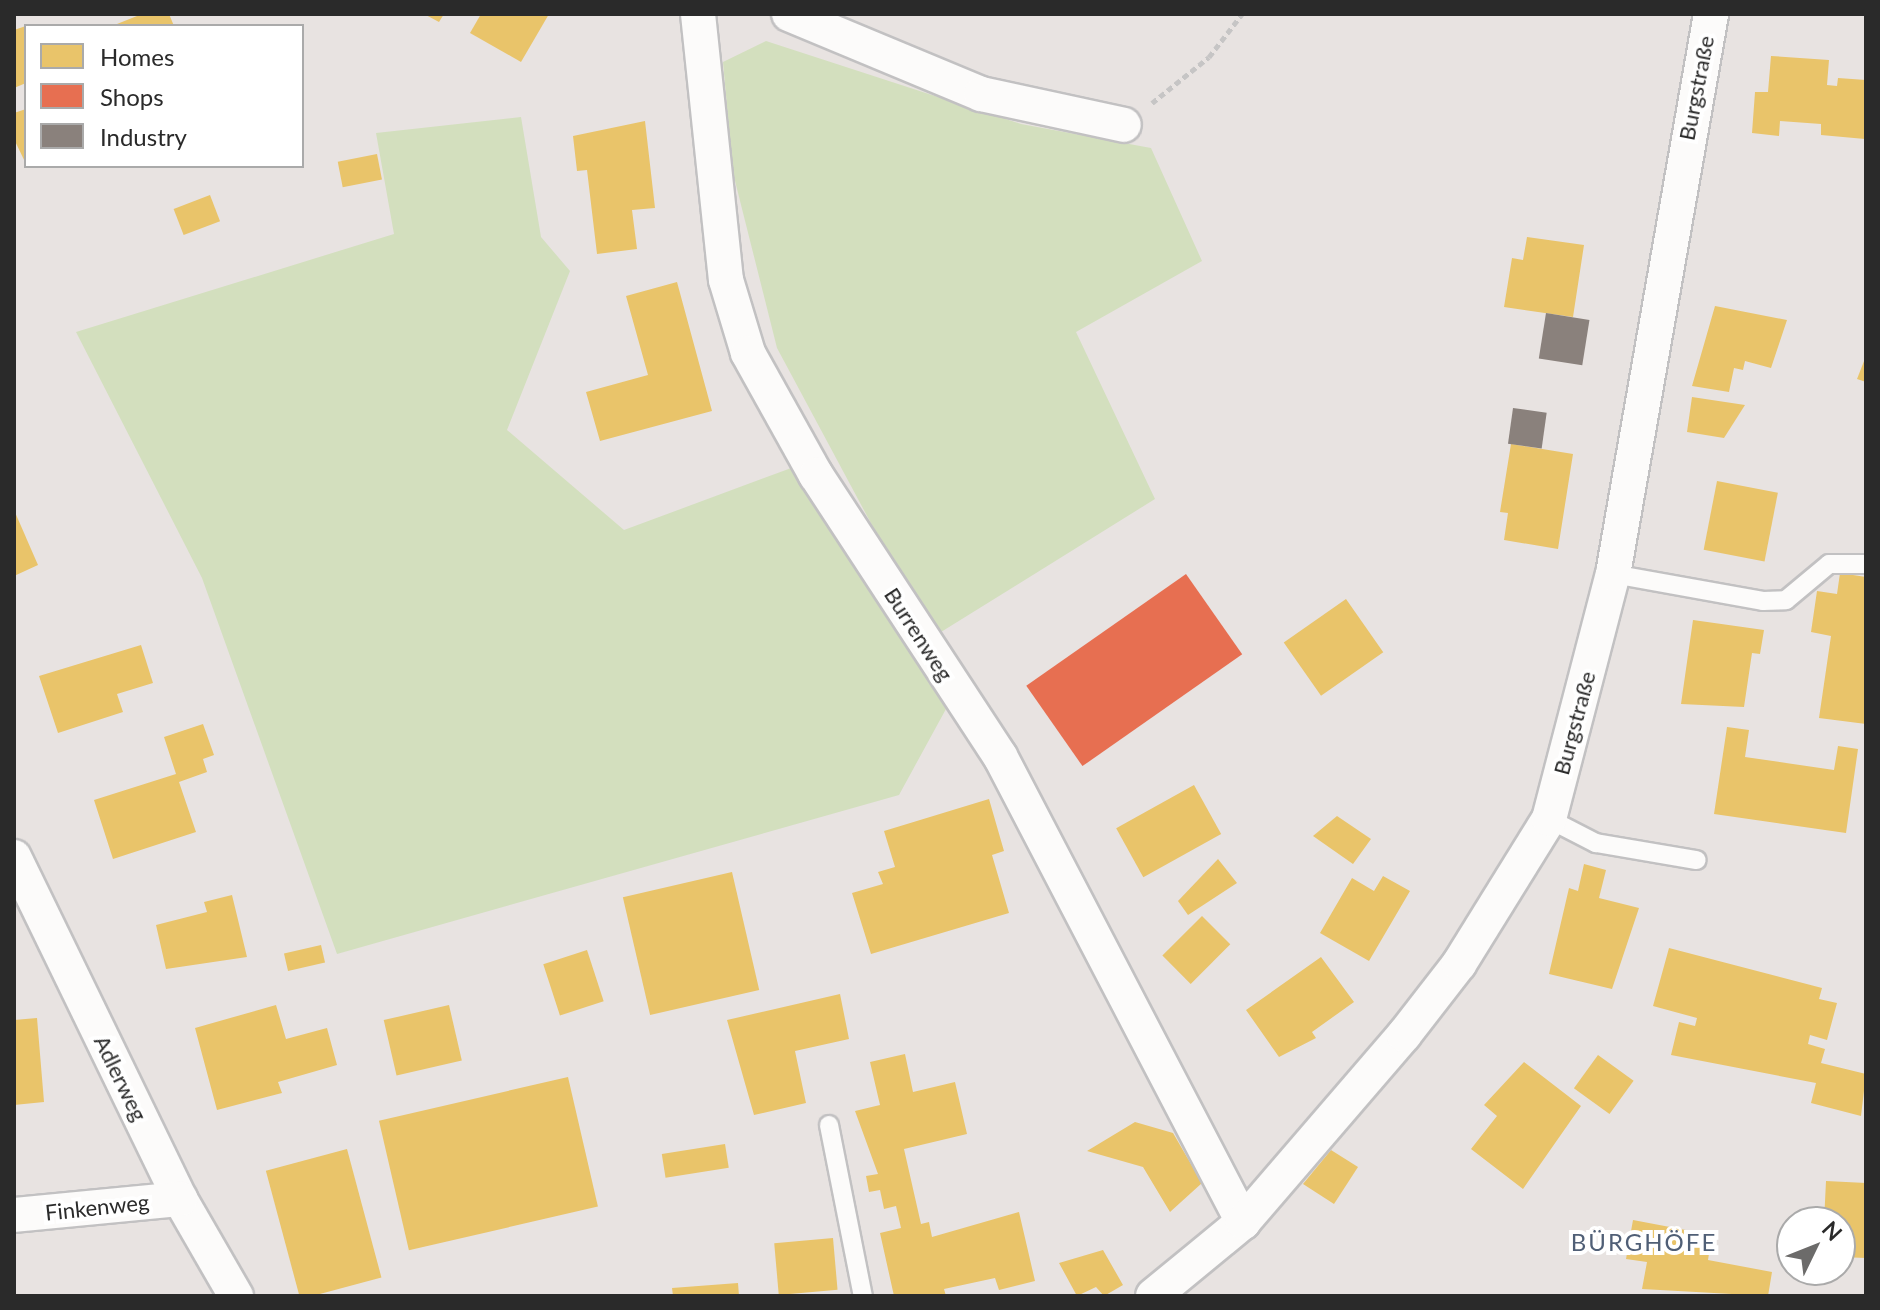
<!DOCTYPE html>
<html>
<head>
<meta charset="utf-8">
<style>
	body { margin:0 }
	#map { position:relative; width:1880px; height:1310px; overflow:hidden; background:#e8e3e1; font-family:Lato,sans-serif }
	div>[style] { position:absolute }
	.green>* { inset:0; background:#d3dfbe }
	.homes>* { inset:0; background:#e9c46a; transform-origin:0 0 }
	.shops>* { inset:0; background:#e76f51; transform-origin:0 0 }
	.industry>* { inset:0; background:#8a817c; transform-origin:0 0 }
	.path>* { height:5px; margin-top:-2.5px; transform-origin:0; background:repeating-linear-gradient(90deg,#c6c5c5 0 6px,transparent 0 10px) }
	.roads { filter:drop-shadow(2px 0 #c2c1c2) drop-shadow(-2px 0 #c2c1c2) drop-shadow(0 2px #c2c1c2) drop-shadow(0 -2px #c2c1c2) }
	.lane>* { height:18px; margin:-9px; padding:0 9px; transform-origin:9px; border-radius:9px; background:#fcfbfa }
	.street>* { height:34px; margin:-17px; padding:0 17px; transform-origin:17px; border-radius:17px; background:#fcfbfa }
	span { translate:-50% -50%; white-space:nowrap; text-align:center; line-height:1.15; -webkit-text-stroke:8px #fff; paint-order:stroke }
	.street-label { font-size:22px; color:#2a2a2a }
	.neighbourhood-label { font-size:24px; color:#505f76; letter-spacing:2px }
	.frame { position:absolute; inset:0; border:16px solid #2a2a2a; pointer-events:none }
	.legend { position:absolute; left:24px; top:24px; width:280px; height:144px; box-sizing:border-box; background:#fff; border:2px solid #aaa; margin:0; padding:10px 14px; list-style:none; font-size:24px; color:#2a2a2a }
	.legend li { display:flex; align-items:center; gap:16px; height:40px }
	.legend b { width:40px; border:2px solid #aaa }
	.north { position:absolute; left:1776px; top:1206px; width:80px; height:80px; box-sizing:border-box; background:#fff; border:2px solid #aaa; border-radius:50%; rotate:47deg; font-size:22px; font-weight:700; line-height:32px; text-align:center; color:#2a2a2a }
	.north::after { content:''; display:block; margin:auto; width:28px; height:36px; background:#6c6b6a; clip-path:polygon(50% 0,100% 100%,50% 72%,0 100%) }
</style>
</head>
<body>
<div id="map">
	<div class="green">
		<div style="clip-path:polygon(766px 41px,1021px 124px,1151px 148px,1202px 261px,1076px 332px,1155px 499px,941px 632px,873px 527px,777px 348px,733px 173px,723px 62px)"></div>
		<div style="clip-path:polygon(521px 117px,541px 237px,570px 271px,507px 430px,624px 530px,794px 467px,946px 709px,899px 795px,337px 954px,202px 578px,76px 332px,394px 234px,376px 133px)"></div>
	</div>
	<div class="homes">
		<div style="clip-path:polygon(142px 14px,169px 14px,174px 26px,112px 26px)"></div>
		<div style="clip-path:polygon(424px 14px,444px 14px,439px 22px)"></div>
		<div style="clip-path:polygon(481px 14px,549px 14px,521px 62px,470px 33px)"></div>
		<div style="clip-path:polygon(26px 26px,26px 83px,14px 88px,14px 30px)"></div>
		<div style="clip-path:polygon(1771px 56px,1829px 60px,1827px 85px,1837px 86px,1838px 78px,1866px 80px,1865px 139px,1821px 135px,1821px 124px,1780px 121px,1779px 136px,1752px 133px,1755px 92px,1768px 92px)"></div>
		<div style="clip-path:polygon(26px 109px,26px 164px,14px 139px,14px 113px)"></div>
		<div style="clip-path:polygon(645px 121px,655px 208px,632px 210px,637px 249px,597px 254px,587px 170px,577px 171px,573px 136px)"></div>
		<div style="left:377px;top:154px;width:26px;height:40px;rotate:79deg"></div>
		<div style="left:210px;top:195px;width:28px;height:39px;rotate:69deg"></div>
		<div style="clip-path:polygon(1527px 237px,1584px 245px,1573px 317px,1504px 307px,1512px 258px,1523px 260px)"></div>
		<div style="clip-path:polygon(677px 282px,712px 411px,600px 441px,586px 392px,648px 375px,626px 296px)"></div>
		<div style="clip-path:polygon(1715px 306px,1787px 320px,1771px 368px,1745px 361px,1743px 370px,1734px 368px,1729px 392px,1692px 386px)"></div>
		<div style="clip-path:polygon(1866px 356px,1866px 382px,1857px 379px)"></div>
		<div style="clip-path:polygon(1692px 397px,1745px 405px,1724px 438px,1687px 432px)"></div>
		<div style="clip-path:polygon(1511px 444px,1573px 454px,1558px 549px,1504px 540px,1508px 513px,1500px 512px)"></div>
		<div style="left:1717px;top:481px;width:62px;height:70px;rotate:11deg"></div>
		<div style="clip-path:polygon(14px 510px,38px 565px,14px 576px)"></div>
		<div style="clip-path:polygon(1840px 573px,1866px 577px,1866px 724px,1819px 718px,1831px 636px,1811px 632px,1817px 591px,1837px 594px)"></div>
		<div style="left:1346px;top:599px;width:65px;height:76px;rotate:55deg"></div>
		<div style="clip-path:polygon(1693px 620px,1764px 630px,1760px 654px,1752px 653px,1744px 707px,1681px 704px)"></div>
		<div style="clip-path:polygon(141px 645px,153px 683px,117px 694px,123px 712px,58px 733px,39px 676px)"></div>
		<div style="clip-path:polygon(203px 724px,214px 755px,203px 759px,207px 772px,179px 782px,196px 832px,113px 859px,94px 800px,176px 774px,164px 737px)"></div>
		<div style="clip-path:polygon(1727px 727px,1749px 730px,1745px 757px,1834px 770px,1838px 746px,1858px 749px,1846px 833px,1714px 814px)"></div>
		<div style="left:1194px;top:785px;width:56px;height:89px;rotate:61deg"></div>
		<div style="clip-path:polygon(989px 799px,1004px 851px,992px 855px,1009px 913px,871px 954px,852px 893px,883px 884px,878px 872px,895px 867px,884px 831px)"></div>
		<div style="clip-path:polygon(1337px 816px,1371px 839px,1353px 864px,1313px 836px)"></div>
		<div style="clip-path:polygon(1218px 859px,1237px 883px,1188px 915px,1178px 901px)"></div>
		<div style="clip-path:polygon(1584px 864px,1606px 870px,1599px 898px,1639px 908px,1612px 989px,1549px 974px,1569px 888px,1578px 891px)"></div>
		<div style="left:732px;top:872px;width:121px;height:112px;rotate:77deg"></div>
		<div style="clip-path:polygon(1383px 876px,1410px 891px,1369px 961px,1320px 933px,1352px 878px,1374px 891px)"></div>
		<div style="clip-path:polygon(232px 895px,247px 957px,166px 969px,156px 925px,207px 912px,204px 902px)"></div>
		<div style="left:1202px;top:916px;width:40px;height:56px;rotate:45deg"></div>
		<div style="left:321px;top:945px;width:18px;height:38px;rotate:77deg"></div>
		<div style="clip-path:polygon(1669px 948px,1822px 988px,1819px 999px,1837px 1003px,1827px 1040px,1810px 1035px,1808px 1044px,1825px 1049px,1821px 1063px,1866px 1074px,1861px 1116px,1811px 1103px,1816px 1083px,1671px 1055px,1679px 1022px,1695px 1026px,1697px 1018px,1653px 1006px)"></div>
		<div style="left:587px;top:950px;width:54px;height:46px;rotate:72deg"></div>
		<div style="clip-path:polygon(1321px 957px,1354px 1002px,1312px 1032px,1316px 1038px,1279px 1057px,1246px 1010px)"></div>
		<div style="clip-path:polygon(840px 994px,849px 1039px,795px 1051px,806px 1103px,754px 1115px,727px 1020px)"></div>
		<div style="clip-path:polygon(276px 1005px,286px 1039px,327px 1028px,337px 1065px,278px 1082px,282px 1093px,217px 1110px,195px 1028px)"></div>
		<div style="left:449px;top:1005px;width:57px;height:67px;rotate:77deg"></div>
		<div style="clip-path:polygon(37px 1018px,44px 1102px,14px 1105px,14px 1020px)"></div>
		<div style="clip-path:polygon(905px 1054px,913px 1092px,955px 1082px,967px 1134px,904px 1149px,921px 1224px,929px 1222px,932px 1237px,1019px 1212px,1035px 1281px,999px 1290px,995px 1278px,944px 1289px,946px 1296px,894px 1296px,880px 1233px,901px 1228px,896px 1206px,884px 1209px,880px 1190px,869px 1192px,866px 1176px,878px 1174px,855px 1111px,880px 1105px,870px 1062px)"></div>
		<div style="left:1598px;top:1055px;width:44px;height:41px;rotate:36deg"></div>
		<div style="clip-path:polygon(1524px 1062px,1581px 1106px,1523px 1189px,1471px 1149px,1497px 1116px,1484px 1105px)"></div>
		<div style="left:568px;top:1077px;width:133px;height:194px;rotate:77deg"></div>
		<div style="clip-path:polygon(1135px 1122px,1173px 1133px,1202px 1183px,1170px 1212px,1143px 1167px,1087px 1151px)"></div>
		<div style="left:725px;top:1144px;width:24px;height:64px;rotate:81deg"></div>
		<div style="left:347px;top:1149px;width:133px;height:84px;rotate:75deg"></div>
		<div style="clip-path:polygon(1331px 1150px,1358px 1167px,1334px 1204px,1303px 1184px)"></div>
		<div style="clip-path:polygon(1826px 1181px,1866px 1183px,1866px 1258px,1840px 1257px,1840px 1222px,1824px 1222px)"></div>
		<div style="clip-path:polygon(1633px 1220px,1712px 1235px,1708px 1260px,1772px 1272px,1768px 1296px,1642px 1289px,1647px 1262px,1626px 1259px)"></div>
		<div style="left:833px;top:1238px;width:52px;height:59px;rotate:85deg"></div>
		<div style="clip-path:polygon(1103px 1250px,1123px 1285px,1104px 1296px,1096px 1287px,1077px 1296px,1059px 1263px)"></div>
		<div style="clip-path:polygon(738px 1283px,739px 1296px,673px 1296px,672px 1288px)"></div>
	</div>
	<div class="shops">
		<div style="left:1186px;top:574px;width:98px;height:195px;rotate:55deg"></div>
	</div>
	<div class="industry">
		<div style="left:1546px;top:313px;width:44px;height:46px;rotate:9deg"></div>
		<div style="left:1513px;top:408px;width:34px;height:36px;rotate:8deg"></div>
	</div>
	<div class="path">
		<div style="left:1152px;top:103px;width:73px;rotate:-38.9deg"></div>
		<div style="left:1209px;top:57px;width:54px;rotate:-52.5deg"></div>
	</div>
	<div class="roads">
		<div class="lane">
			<div style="left:1613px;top:574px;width:152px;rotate:10.2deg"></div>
			<div style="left:1763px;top:601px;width:23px;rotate:-2deg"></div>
			<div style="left:1786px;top:600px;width:56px;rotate:-39.9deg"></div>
			<div style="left:1829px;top:564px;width:37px"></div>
			<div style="left:1549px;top:819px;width:53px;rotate:27.1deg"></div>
			<div style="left:1596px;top:843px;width:102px;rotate:9.6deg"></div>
			<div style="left:829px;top:1125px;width:174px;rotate:78.8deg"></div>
		</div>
		<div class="street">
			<div style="left:698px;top:14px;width:267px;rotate:84deg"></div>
			<div style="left:726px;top:280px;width:76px;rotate:73.2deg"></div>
			<div style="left:748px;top:353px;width:140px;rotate:60.9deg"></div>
			<div style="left:816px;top:475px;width:336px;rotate:56.8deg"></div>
			<div style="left:1000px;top:756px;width:526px;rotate:62.46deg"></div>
			<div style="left:789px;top:14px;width:208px;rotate:22.6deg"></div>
			<div style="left:981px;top:94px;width:146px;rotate:12.2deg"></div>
			<div style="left:14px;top:857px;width:380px;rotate:64.1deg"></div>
			<div style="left:180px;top:1199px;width:112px;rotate:60deg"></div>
			<div style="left:14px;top:1215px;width:167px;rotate:-5.5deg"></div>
			<div style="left:1153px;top:1296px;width:117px;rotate:-39.4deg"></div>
			<div style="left:1243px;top:1222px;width:247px;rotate:-49.3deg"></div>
			<div style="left:1404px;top:1035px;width:90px;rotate:-52.2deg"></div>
			<div style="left:1459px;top:964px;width:171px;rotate:-58.2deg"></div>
			<div style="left:1549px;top:819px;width:253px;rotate:-75.4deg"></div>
			<div style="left:1613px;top:574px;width:569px;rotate:-80.07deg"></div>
		</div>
	</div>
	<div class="street-label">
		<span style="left:1696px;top:88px;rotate:-79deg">Burgstraße</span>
		<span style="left:919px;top:634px;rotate:57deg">Burrenweg</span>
		<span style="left:1574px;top:723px;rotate:-75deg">Burgstraße</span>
		<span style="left:121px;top:1078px;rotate:64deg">Adlerweg</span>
		<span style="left:97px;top:1207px;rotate:-6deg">Finkenweg</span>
	</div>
	<div class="neighbourhood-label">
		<span style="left:1644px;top:1242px">BÜRGHÖFE</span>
	</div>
	<div class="frame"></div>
	<ul class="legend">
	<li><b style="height:22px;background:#e9c46a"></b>Homes</li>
	<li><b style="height:22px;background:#e76f51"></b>Shops</li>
	<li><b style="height:22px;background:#8a817c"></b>Industry</li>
	</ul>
	<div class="north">N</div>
</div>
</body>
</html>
